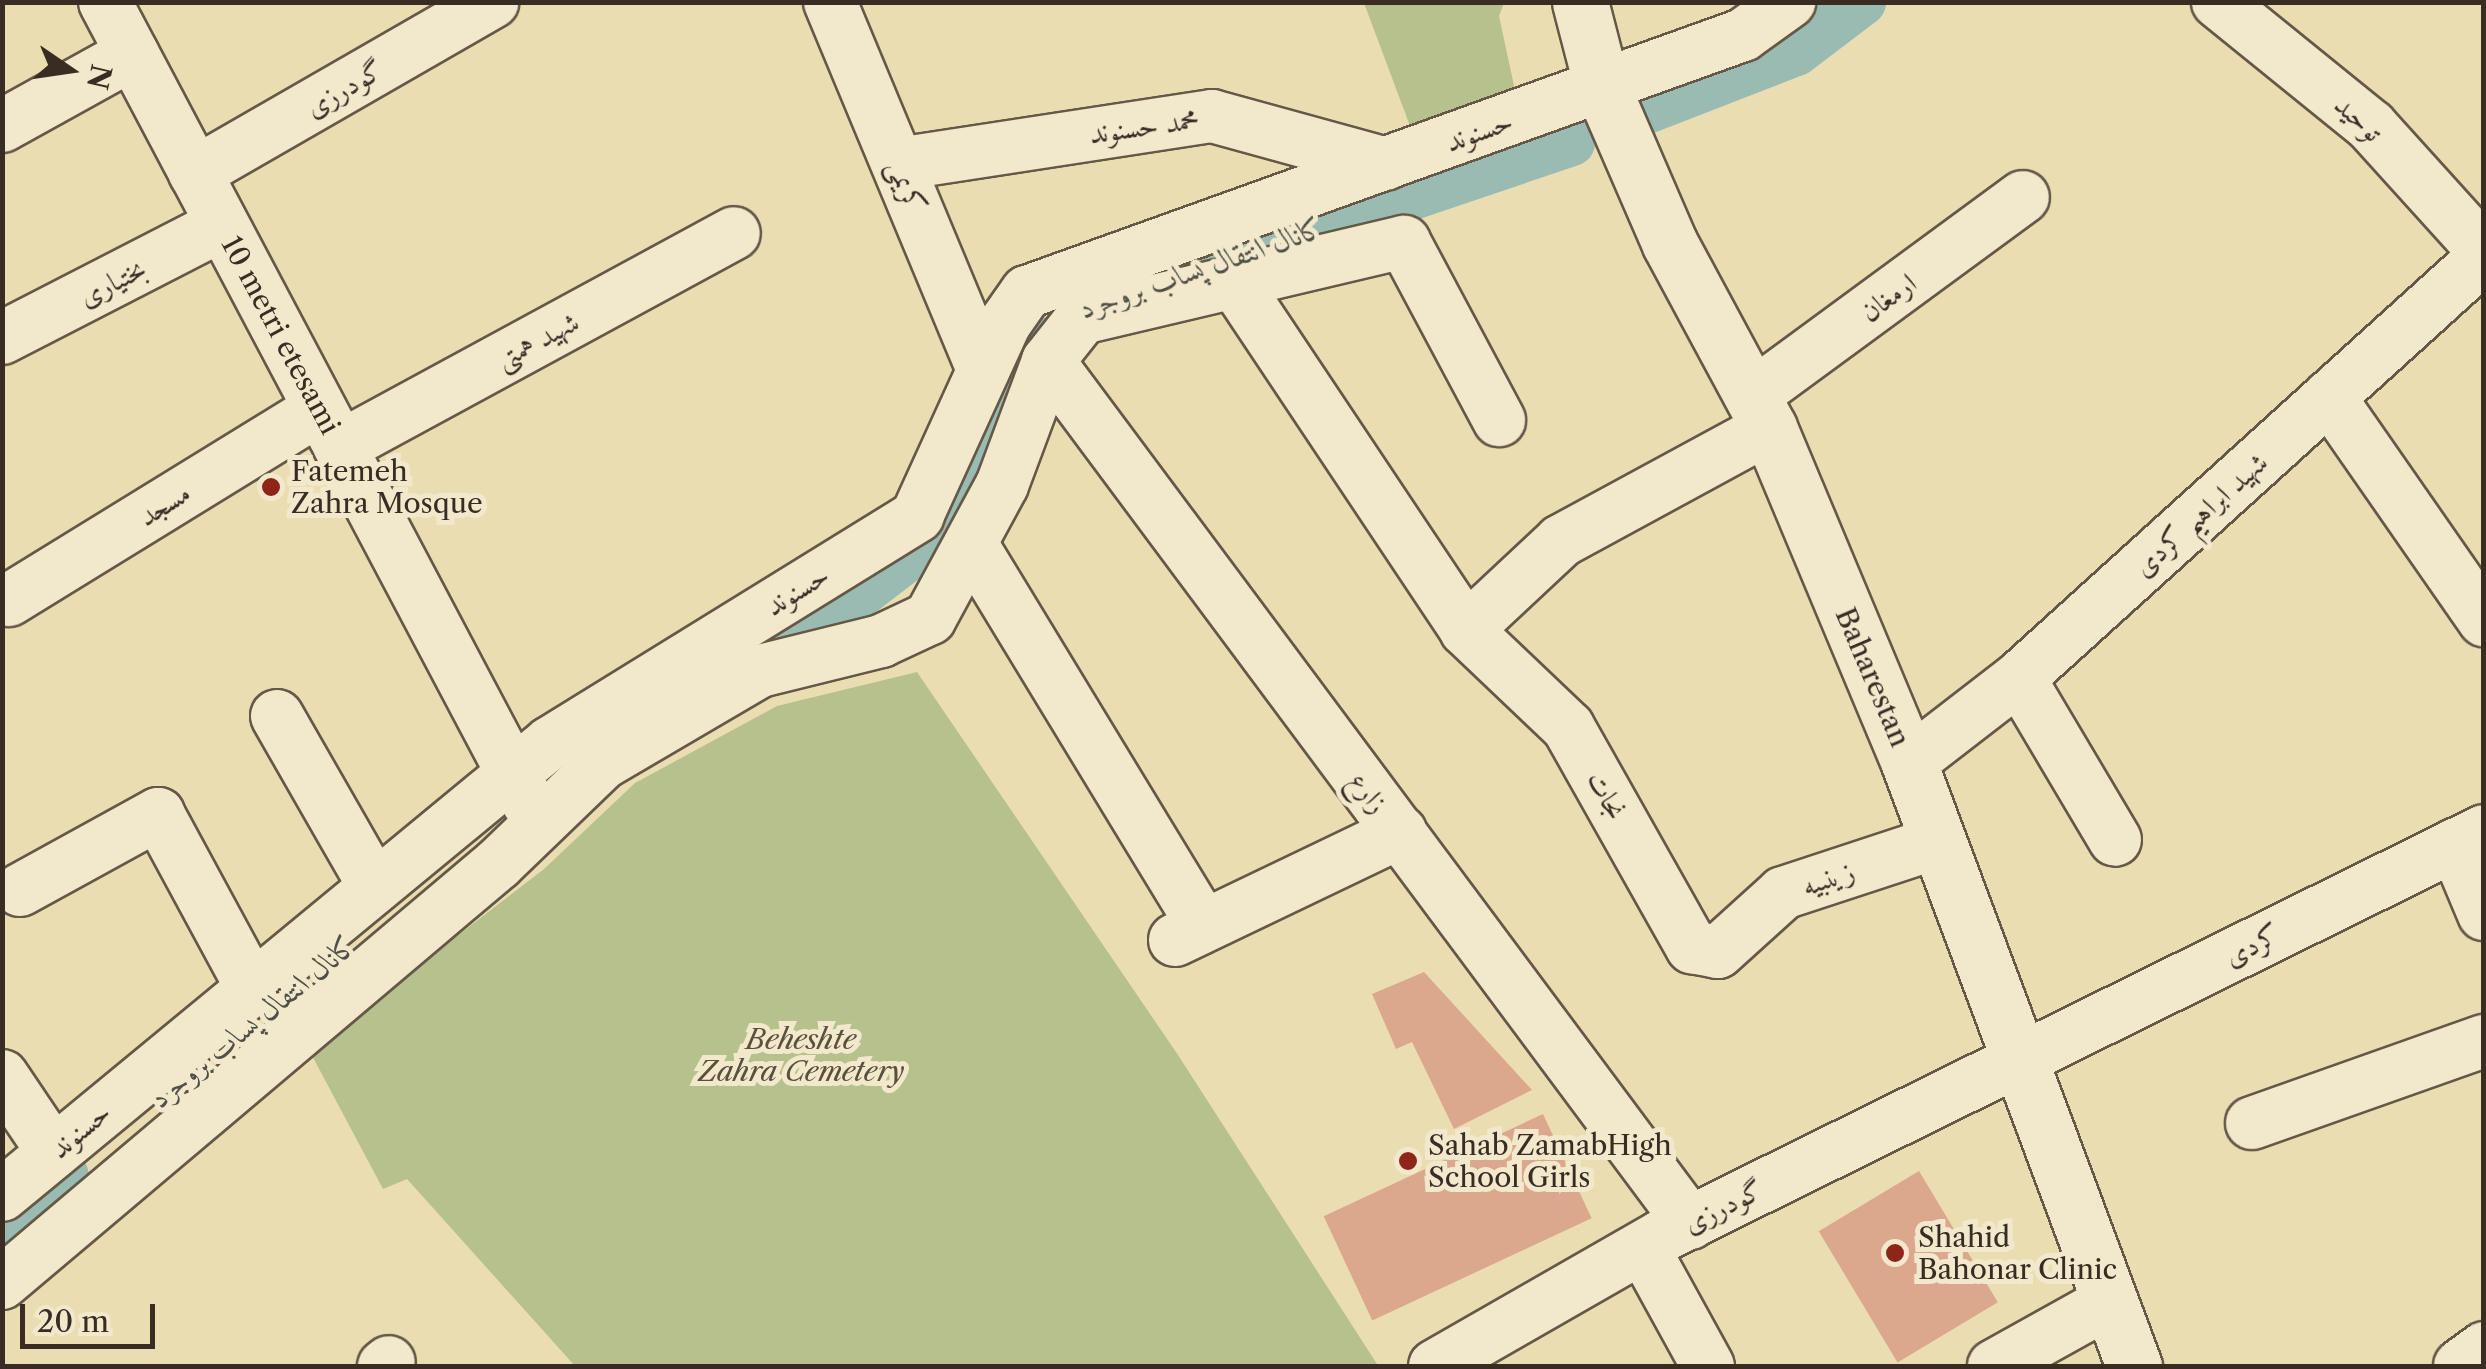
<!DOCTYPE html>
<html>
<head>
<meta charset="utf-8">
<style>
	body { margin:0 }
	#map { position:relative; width:2486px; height:1369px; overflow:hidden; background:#ebddb2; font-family:"Libre Caslon Text",Amiri,serif }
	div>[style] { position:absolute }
	.green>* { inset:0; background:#b6c18d }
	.canal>* { height:48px; margin:-24px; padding:0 24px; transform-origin:24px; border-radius:24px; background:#99bbb1 }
	.building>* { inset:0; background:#dba88e; transform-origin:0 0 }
	.roads { filter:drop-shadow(2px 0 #655847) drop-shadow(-2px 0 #655847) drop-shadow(0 2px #655847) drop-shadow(0 -2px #655847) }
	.minor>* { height:52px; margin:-26px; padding:0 26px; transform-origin:26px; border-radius:26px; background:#f2e9cd }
	.tertiary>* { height:55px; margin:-27.5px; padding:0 27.5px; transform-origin:27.5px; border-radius:27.5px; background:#f2e9cd }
	.secondary>* { height:55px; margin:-27.5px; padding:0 27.5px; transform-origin:27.5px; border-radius:27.5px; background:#f2e9cd }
	.dots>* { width:28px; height:28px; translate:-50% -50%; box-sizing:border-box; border:5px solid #f2e9cd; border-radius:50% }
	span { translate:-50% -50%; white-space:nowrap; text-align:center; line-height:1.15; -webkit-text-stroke:10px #f2e9cd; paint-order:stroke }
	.street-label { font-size:28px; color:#382c23 }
	.poi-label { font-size:28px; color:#382c23 }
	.left { translate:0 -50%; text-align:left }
	.park-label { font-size:28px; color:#58513e; font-style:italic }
	.water-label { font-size:30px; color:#505046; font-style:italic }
	.frame { position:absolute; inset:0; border:5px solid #382c23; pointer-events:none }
	.north { position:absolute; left:20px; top:20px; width:100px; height:100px; -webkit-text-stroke:8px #f2e9cd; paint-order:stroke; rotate:103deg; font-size:28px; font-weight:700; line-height:40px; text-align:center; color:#382c23 }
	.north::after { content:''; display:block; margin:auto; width:35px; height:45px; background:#382c23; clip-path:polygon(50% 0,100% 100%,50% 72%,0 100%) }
	.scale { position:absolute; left:20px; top:1304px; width:135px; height:45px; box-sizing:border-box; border:5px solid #382c23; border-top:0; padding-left:12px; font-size:30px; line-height:35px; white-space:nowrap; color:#382c23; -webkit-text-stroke:8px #f2e9cd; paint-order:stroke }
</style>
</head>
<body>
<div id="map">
	<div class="green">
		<div style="clip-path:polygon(1364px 3px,1504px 3px,1499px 16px,1516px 95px,1413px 134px)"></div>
		<div style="clip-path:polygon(917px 672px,1178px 1055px,1377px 1364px,575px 1366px,407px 1179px,383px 1189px,309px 1050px,544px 869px,635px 783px,777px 706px)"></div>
	</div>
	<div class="canal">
		<div style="left:1647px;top:110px;width:160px;rotate:-21.3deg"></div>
		<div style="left:1796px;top:52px;width:83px;rotate:-37.1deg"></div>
		<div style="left:1182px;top:274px;width:411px;rotate:-18.7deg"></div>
		<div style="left:734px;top:665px;width:101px;rotate:-25.8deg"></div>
		<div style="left:825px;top:621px;width:148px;rotate:-37.6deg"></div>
		<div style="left:942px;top:531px;width:213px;rotate:-63.8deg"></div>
		<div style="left:2px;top:1228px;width:82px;rotate:-40.1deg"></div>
	</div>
	<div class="building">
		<div style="clip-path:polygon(1424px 972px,1532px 1090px,1454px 1129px,1412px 1042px,1396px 1049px,1372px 994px)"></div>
		<div style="left:1543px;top:1114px;width:115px;height:242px;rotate:65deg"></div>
		<div style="left:1919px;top:1171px;width:153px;height:117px;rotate:59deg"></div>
	</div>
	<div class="roads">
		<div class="minor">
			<div style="left:105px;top:2px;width:907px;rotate:62.14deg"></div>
			<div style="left:830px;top:2px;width:398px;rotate:67.4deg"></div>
			<div style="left:2218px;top:2px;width:197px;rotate:39deg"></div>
			<div style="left:2371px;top:126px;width:169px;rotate:47.9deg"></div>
			<div style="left:2px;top:126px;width:149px;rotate:-29deg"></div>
			<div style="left:898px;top:164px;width:318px;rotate:-8.7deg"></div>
			<div style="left:1212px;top:116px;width:180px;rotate:15.4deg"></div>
			<div style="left:195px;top:173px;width:343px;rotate:-29.9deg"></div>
			<div style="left:1235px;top:283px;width:417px;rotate:56.3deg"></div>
			<div style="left:1466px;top:630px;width:141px;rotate:43.6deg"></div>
			<div style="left:1568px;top:727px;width:253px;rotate:60.6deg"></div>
			<div style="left:1692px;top:947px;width:26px;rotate:11deg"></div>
			<div style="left:1718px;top:952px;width:88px;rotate:-42.2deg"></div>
			<div style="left:1783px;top:893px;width:163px;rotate:-18.2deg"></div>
			<div style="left:2px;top:338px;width:247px;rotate:-27.2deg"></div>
			<div style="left:1048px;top:361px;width:1075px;rotate:53.32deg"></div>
			<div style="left:1752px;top:396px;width:336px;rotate:-36.3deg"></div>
			<div style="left:2329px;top:397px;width:272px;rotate:55.2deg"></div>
			<div style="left:340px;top:447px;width:448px;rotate:-28.5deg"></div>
			<div style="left:973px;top:547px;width:441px;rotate:58.7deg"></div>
			<div style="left:9px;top:600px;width:364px;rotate:-31.6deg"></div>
			<div style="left:1466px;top:630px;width:130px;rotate:-43.1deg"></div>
			<div style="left:1561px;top:541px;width:237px;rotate:-28.5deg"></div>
			<div style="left:2019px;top:678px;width:188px;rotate:59.3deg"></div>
			<div style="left:277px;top:716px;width:197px;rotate:60.2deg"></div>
			<div style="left:1909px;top:763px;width:139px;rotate:-37.7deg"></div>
			<div style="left:2019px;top:678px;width:627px;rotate:-42.16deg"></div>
			<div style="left:2455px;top:845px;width:75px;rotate:67.2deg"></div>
			<div style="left:20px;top:890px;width:158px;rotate:-28.8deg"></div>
			<div style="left:158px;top:814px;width:198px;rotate:61.6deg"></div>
			<div style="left:1175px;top:940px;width:250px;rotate:-25.6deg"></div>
			<div style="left:2px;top:1076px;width:92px;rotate:56.1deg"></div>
			<div style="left:2252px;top:1123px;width:246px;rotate:-19.5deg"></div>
			<div style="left:2px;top:1195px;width:710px;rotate:-39.52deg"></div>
			<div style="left:550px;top:743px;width:432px;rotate:-31.7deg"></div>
			<div style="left:917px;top:516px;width:212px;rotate:-65.5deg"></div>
			<div style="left:1005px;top:323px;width:38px;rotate:-55deg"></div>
			<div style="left:1027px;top:292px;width:761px;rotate:-19.75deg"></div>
			<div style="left:1743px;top:35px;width:57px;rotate:-35.7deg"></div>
			<div style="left:1643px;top:1248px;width:135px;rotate:61.2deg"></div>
			<div style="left:2px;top:1283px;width:651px;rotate:-40.2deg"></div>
			<div style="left:499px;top:863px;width:144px;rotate:-43.9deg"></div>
			<div style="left:603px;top:763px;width:182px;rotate:-30.4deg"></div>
			<div style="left:760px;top:671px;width:125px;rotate:-13.9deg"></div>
			<div style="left:881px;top:641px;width:54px;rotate:-25.1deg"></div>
			<div style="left:930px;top:618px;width:151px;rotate:-61.6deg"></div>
			<div style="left:1002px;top:485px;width:132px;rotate:-69.6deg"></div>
			<div style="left:1048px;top:361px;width:55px;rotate:-51.7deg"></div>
			<div style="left:1082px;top:318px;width:331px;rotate:-13.3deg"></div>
			<div style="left:1404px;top:242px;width:202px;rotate:61.9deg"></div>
			<div style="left:384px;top:1366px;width:6px;rotate:-39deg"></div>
			<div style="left:1435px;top:1366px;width:262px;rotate:-29.8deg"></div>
			<div style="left:1662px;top:1236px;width:916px;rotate:-26.23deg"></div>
			<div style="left:1994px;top:1366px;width:134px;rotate:-29.1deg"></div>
		</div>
		<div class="tertiary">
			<div style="left:1580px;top:2px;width:88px;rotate:75.5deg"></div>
			<div style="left:1602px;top:87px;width:171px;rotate:66.6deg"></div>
			<div style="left:1670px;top:244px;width:209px;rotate:61.7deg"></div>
			<div style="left:1769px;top:428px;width:363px;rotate:67.3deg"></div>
			<div style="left:1909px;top:763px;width:644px;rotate:69.54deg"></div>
		</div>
		<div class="secondary">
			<div style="left:2461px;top:1366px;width:29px;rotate:-36deg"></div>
		</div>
	</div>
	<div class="dots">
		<div style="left:271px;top:487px;background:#8f2418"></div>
		<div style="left:1408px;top:1161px;background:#8f2418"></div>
		<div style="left:1895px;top:1253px;background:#8f2418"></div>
	</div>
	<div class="street-label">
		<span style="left:344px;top:88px;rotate:-30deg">گودرزی</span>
		<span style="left:2359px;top:118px;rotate:43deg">توحید</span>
		<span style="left:1144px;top:126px;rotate:-8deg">محمد حسنوند</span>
		<span style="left:1479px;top:131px;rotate:-20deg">حسنوند</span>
		<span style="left:907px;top:186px;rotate:67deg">کریمی</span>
		<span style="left:112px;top:282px;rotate:-27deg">بختیاری</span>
		<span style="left:1888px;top:297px;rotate:-36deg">ارمغان</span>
		<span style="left:281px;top:335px;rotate:62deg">10 metri etesami</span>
		<span style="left:537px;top:340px;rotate:-28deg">شهید همتی</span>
		<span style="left:164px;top:504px;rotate:-32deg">مسجد</span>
		<span style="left:2200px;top:514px;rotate:-42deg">شهید ابراهیم کردی</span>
		<span style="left:797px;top:590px;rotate:-32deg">حسنوند</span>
		<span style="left:1873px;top:677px;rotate:67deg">Baharestan</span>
		<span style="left:1369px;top:792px;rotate:53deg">زارع</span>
		<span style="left:1607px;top:795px;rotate:60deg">نجات</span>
		<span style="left:1828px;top:878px;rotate:-18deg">زینبیه</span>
		<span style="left:2252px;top:945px;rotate:-26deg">کردی</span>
		<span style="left:80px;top:1130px;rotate:-40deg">حسنوند</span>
		<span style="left:1723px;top:1206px;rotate:-26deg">گودرزی</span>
	</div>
	<div class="poi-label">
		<span class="left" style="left:291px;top:487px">Fatemeh<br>Zahra Mosque</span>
		<span class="left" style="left:1428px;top:1161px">Sahab ZamabHigh<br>School Girls</span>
		<span class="left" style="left:1918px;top:1253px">Shahid<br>Bahonar Clinic</span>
	</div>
	<div class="park-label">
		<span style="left:801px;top:1055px">Beheshte<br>Zahra Cemetery</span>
	</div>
	<div class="water-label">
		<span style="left:1202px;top:268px;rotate:-19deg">کانال انتقال پساب بروجرد</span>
		<span style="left:254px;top:1021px;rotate:-39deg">کانال انتقال پساب بروجرد</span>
	</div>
	<div class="frame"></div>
	<div class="north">N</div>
	<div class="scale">20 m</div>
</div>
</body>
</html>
